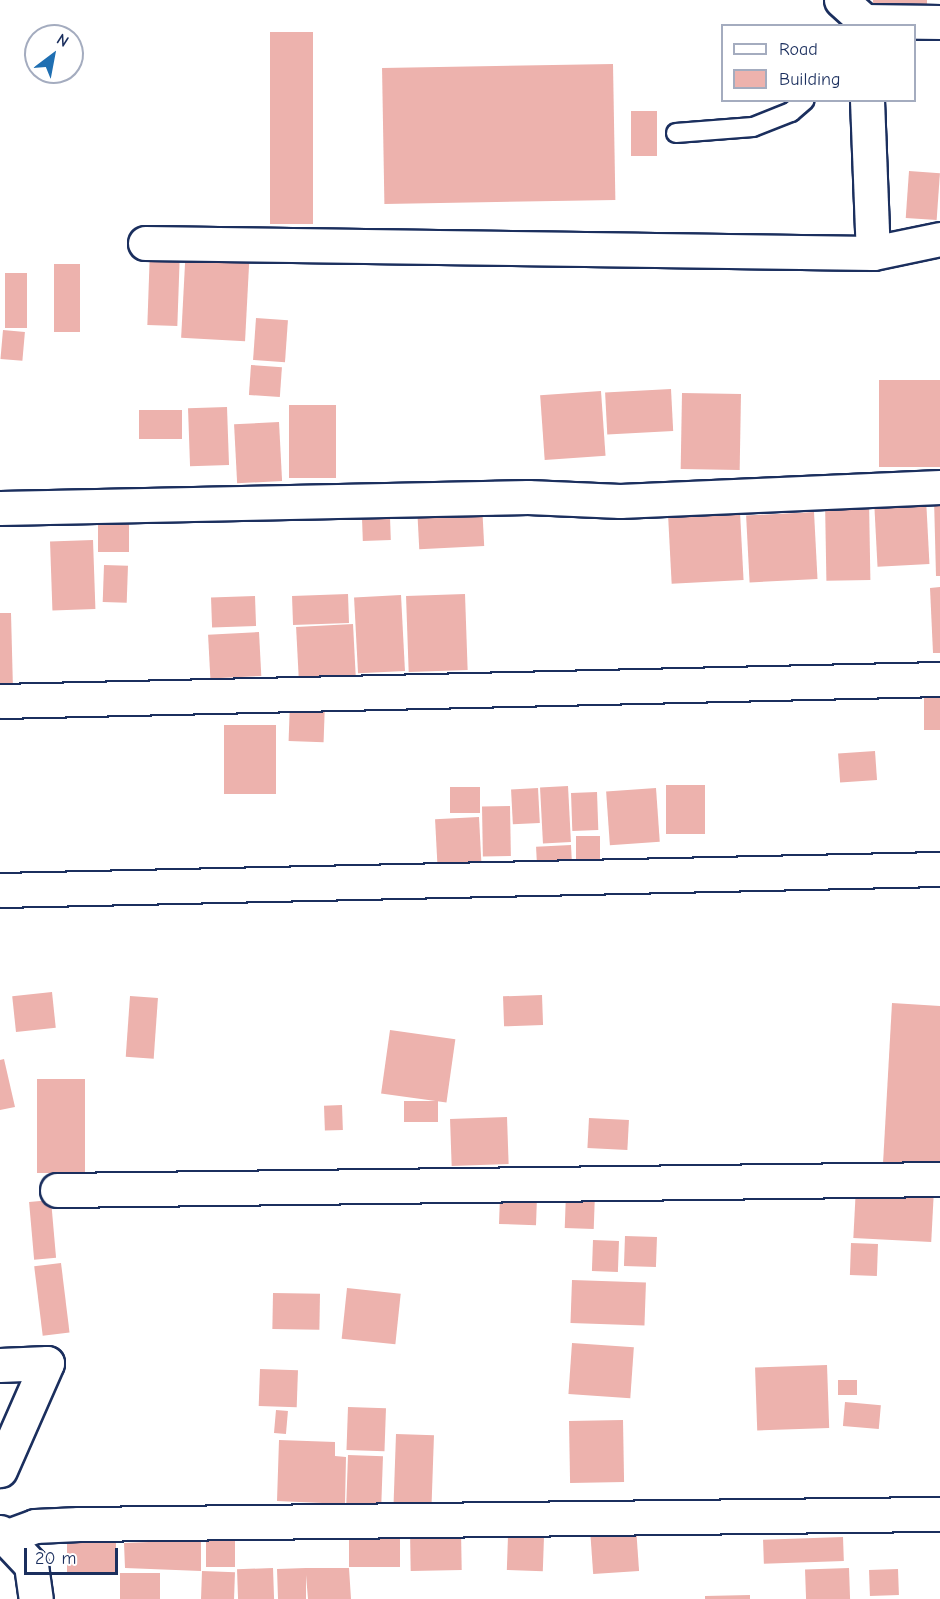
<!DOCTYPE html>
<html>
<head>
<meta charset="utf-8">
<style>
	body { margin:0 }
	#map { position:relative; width:940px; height:1599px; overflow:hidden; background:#fff; font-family:"Comic Neue",sans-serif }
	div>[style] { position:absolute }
	.building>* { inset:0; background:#edb2ad; transform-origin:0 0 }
	.roads { filter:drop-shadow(2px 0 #1b2f5e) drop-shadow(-2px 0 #1b2f5e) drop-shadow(0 2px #1b2f5e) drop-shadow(0 -2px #1b2f5e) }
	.service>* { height:18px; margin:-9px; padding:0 9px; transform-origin:9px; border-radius:9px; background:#fff }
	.minor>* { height:33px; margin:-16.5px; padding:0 16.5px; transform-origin:16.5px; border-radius:16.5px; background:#fff }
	span { translate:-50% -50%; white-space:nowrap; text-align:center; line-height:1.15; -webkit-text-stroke:4.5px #fff; paint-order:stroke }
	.legend { position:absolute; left:721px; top:24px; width:195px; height:78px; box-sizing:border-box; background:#fff; border:2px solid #a4acbf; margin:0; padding:8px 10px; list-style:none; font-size:18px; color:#1b2f5e }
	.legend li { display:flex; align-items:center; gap:12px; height:30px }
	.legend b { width:30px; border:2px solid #a4acbf }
	.north { position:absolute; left:24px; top:24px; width:60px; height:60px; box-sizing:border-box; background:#fff; border:2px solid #a4acbf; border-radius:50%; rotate:32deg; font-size:16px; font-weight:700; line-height:24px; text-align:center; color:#1b2f5e }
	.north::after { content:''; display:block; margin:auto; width:21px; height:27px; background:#1f6fb2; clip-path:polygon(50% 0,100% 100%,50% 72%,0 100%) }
	.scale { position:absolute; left:24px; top:1548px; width:94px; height:27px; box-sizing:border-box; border:3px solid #1b2f5e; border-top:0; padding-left:8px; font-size:18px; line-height:21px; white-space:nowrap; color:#1b2f5e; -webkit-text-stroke:4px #fff; paint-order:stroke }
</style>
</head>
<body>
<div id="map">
	<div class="building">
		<div style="left:873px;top:0;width:54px;height:16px"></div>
		<div style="left:270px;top:32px;width:43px;height:192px"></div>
		<div style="left:613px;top:64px;width:136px;height:231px;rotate:89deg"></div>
		<div style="left:631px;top:111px;width:26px;height:45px"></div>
		<div style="left:909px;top:171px;width:31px;height:47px;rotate:4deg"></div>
		<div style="left:186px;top:245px;width:64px;height:93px;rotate:3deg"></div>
		<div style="left:150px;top:249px;width:30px;height:76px;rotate:2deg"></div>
		<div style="left:54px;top:264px;width:26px;height:68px"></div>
		<div style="left:5px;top:273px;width:22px;height:55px"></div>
		<div style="left:256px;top:318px;width:32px;height:42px;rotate:4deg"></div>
		<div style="left:3px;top:330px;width:22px;height:29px;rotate:5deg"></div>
		<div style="left:251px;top:365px;width:31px;height:30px;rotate:4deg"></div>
		<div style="left:940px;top:380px;width:87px;height:61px;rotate:90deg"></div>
		<div style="left:671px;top:389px;width:42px;height:66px;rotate:87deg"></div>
		<div style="left:601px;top:391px;width:65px;height:61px;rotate:86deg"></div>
		<div style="left:682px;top:393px;width:59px;height:76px;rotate:1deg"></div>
		<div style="left:289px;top:405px;width:47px;height:73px"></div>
		<div style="left:227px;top:407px;width:58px;height:39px;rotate:88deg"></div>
		<div style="left:139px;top:410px;width:43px;height:29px"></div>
		<div style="left:279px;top:422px;width:59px;height:45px;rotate:87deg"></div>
		<div style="left:926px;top:498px;width:66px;height:52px;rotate:87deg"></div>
		<div style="clip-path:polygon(934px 498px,940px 498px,940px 576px,936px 576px)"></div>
		<div style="left:869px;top:500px;width:80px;height:44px;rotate:89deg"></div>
		<div style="left:482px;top:504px;width:42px;height:65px;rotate:87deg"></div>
		<div style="left:740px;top:512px;width:68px;height:72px;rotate:87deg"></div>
		<div style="left:814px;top:512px;width:67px;height:68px;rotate:87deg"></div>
		<div style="left:98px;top:514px;width:31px;height:38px"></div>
		<div style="left:390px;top:517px;width:23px;height:28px;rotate:88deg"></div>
		<div style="left:93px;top:540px;width:69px;height:43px;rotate:88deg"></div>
		<div style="left:104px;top:565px;width:24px;height:37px;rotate:2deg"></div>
		<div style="clip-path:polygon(940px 587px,940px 653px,933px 653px,930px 588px)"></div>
		<div style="left:348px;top:594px;width:29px;height:56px;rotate:88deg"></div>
		<div style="left:465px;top:594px;width:76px;height:59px;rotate:88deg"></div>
		<div style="left:401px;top:595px;width:76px;height:47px;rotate:87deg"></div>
		<div style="left:255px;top:596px;width:30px;height:44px;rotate:88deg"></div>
		<div style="clip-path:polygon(0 613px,11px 613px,13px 690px,0 690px)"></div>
		<div style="left:353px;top:624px;width:53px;height:57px;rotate:87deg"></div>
		<div style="left:259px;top:632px;width:44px;height:51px;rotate:87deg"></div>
		<div style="left:940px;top:691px;width:39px;height:16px;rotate:90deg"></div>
		<div style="left:290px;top:701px;width:35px;height:40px;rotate:2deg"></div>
		<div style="left:224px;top:725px;width:52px;height:69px"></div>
		<div style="left:875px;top:751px;width:29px;height:37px;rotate:86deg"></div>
		<div style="left:666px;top:785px;width:39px;height:49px"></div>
		<div style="left:568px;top:786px;width:56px;height:28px;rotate:87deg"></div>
		<div style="left:450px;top:787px;width:30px;height:26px"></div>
		<div style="left:538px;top:788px;width:35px;height:27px;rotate:87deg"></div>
		<div style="left:656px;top:788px;width:54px;height:50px;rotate:86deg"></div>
		<div style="left:597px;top:792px;width:38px;height:26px;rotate:88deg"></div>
		<div style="left:510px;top:806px;width:50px;height:28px;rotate:89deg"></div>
		<div style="left:479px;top:817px;width:45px;height:44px;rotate:87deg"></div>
		<div style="left:576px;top:836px;width:24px;height:23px"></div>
		<div style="left:571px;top:845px;width:18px;height:35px;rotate:87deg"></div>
		<div style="left:52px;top:992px;width:36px;height:40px;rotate:84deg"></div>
		<div style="left:542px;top:995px;width:30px;height:39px;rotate:88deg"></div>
		<div style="left:130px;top:996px;width:28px;height:61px;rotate:4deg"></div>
		<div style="clip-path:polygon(892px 1003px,940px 1006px,940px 1168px,883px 1164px)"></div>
		<div style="left:390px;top:1030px;width:66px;height:64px;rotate:8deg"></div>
		<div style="clip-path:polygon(4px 1059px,15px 1107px,0 1110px,0 1060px)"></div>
		<div style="left:37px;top:1079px;width:48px;height:94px"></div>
		<div style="left:404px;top:1101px;width:34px;height:21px"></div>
		<div style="left:342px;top:1105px;width:25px;height:18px;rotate:88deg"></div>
		<div style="left:507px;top:1117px;width:47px;height:57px;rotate:88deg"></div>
		<div style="left:589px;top:1118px;width:40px;height:30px;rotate:3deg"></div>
		<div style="left:856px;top:1187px;width:78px;height:51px;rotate:3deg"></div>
		<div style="left:566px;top:1192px;width:29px;height:36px;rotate:2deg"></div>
		<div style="left:500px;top:1196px;width:37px;height:28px;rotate:2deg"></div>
		<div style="left:51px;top:1200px;width:58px;height:22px;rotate:85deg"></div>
		<div style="left:625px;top:1236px;width:32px;height:30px;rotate:2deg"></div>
		<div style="left:593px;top:1240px;width:26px;height:31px;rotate:2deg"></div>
		<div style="left:851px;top:1243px;width:27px;height:32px;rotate:2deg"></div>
		<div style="left:61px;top:1263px;width:70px;height:27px;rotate:83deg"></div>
		<div style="left:572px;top:1280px;width:74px;height:43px;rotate:2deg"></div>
		<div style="left:347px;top:1288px;width:54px;height:51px;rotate:6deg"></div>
		<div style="left:273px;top:1293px;width:47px;height:36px;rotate:1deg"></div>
		<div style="left:572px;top:1343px;width:62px;height:51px;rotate:4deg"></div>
		<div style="left:827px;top:1365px;width:63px;height:72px;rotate:88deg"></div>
		<div style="left:260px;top:1369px;width:38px;height:37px;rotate:2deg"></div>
		<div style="left:838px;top:1380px;width:19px;height:15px"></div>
		<div style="left:845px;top:1402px;width:36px;height:24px;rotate:5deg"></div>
		<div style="left:348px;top:1407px;width:38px;height:43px;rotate:2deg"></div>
		<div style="left:276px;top:1410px;width:12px;height:23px;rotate:5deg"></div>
		<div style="left:623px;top:1420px;width:62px;height:54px;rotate:89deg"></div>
		<div style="left:396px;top:1434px;width:38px;height:68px;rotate:2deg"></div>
		<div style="clip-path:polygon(279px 1440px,335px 1442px,335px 1456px,346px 1457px,345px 1504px,277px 1501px)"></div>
		<div style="left:348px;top:1455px;width:35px;height:51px;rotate:2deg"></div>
		<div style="left:636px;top:1527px;width:44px;height:46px;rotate:86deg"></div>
		<div style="left:461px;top:1530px;width:40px;height:51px;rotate:89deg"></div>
		<div style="left:349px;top:1534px;width:51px;height:33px"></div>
		<div style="left:508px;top:1536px;width:36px;height:34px;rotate:2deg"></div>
		<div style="left:843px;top:1537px;width:24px;height:80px;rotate:88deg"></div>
		<div style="clip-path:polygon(149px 1538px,201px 1538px,201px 1571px,125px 1568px,124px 1543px,149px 1542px)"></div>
		<div style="left:67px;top:1539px;width:49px;height:33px"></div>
		<div style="left:206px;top:1539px;width:29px;height:28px"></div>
		<div style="left:273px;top:1568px;width:31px;height:36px;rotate:88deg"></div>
		<div style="clip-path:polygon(306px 1568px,349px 1568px,351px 1599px,308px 1599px,306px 1575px,306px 1599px,278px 1599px,277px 1569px)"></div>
		<div style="left:849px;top:1568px;width:31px;height:44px;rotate:88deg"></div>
		<div style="left:898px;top:1569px;width:26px;height:29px;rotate:88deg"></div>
		<div style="left:202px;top:1571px;width:33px;height:28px;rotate:2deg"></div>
		<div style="left:160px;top:1573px;width:26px;height:40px;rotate:90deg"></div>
		<div style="clip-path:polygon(750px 1595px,750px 1599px,705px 1599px,705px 1596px)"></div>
	</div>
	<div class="roads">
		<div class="service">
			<div style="left:676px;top:133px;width:77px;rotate:-4.5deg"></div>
			<div style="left:753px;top:127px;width:41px;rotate:-21.5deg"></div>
			<div style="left:791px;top:112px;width:18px;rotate:-41deg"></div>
		</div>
		<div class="minor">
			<div style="left:841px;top:0;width:31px;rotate:42deg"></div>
			<div style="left:864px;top:21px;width:76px;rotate:0.8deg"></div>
			<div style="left:867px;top:100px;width:153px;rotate:87.8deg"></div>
			<div style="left:145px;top:243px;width:728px;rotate:0.79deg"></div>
			<div style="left:873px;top:253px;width:68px;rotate:-11.8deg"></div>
			<div style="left:0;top:508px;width:528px;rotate:-1.19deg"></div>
			<div style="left:528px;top:497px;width:92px;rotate:2.5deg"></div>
			<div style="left:620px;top:501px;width:320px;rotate:-2.5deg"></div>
			<div style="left:0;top:701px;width:940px;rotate:-1.34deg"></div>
			<div style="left:0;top:890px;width:940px;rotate:-1.28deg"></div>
			<div style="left:57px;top:1190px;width:883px;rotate:-0.71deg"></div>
			<div style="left:0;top:1365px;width:47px;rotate:-2.4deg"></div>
			<div style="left:47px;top:1363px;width:117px;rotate:113.7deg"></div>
			<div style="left:0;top:1532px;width:45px;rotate:46.8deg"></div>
			<div style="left:31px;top:1565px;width:34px;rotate:82deg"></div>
			<div style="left:8px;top:1536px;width:29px;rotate:-20deg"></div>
			<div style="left:35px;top:1526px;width:44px;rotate:-2.6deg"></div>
			<div style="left:79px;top:1524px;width:861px;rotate:-0.67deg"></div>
		</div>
	</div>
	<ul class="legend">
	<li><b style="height:8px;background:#fff"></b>Road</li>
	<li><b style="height:16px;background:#edb2ad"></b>Building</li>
	</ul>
	<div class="north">N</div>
	<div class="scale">20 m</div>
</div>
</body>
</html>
